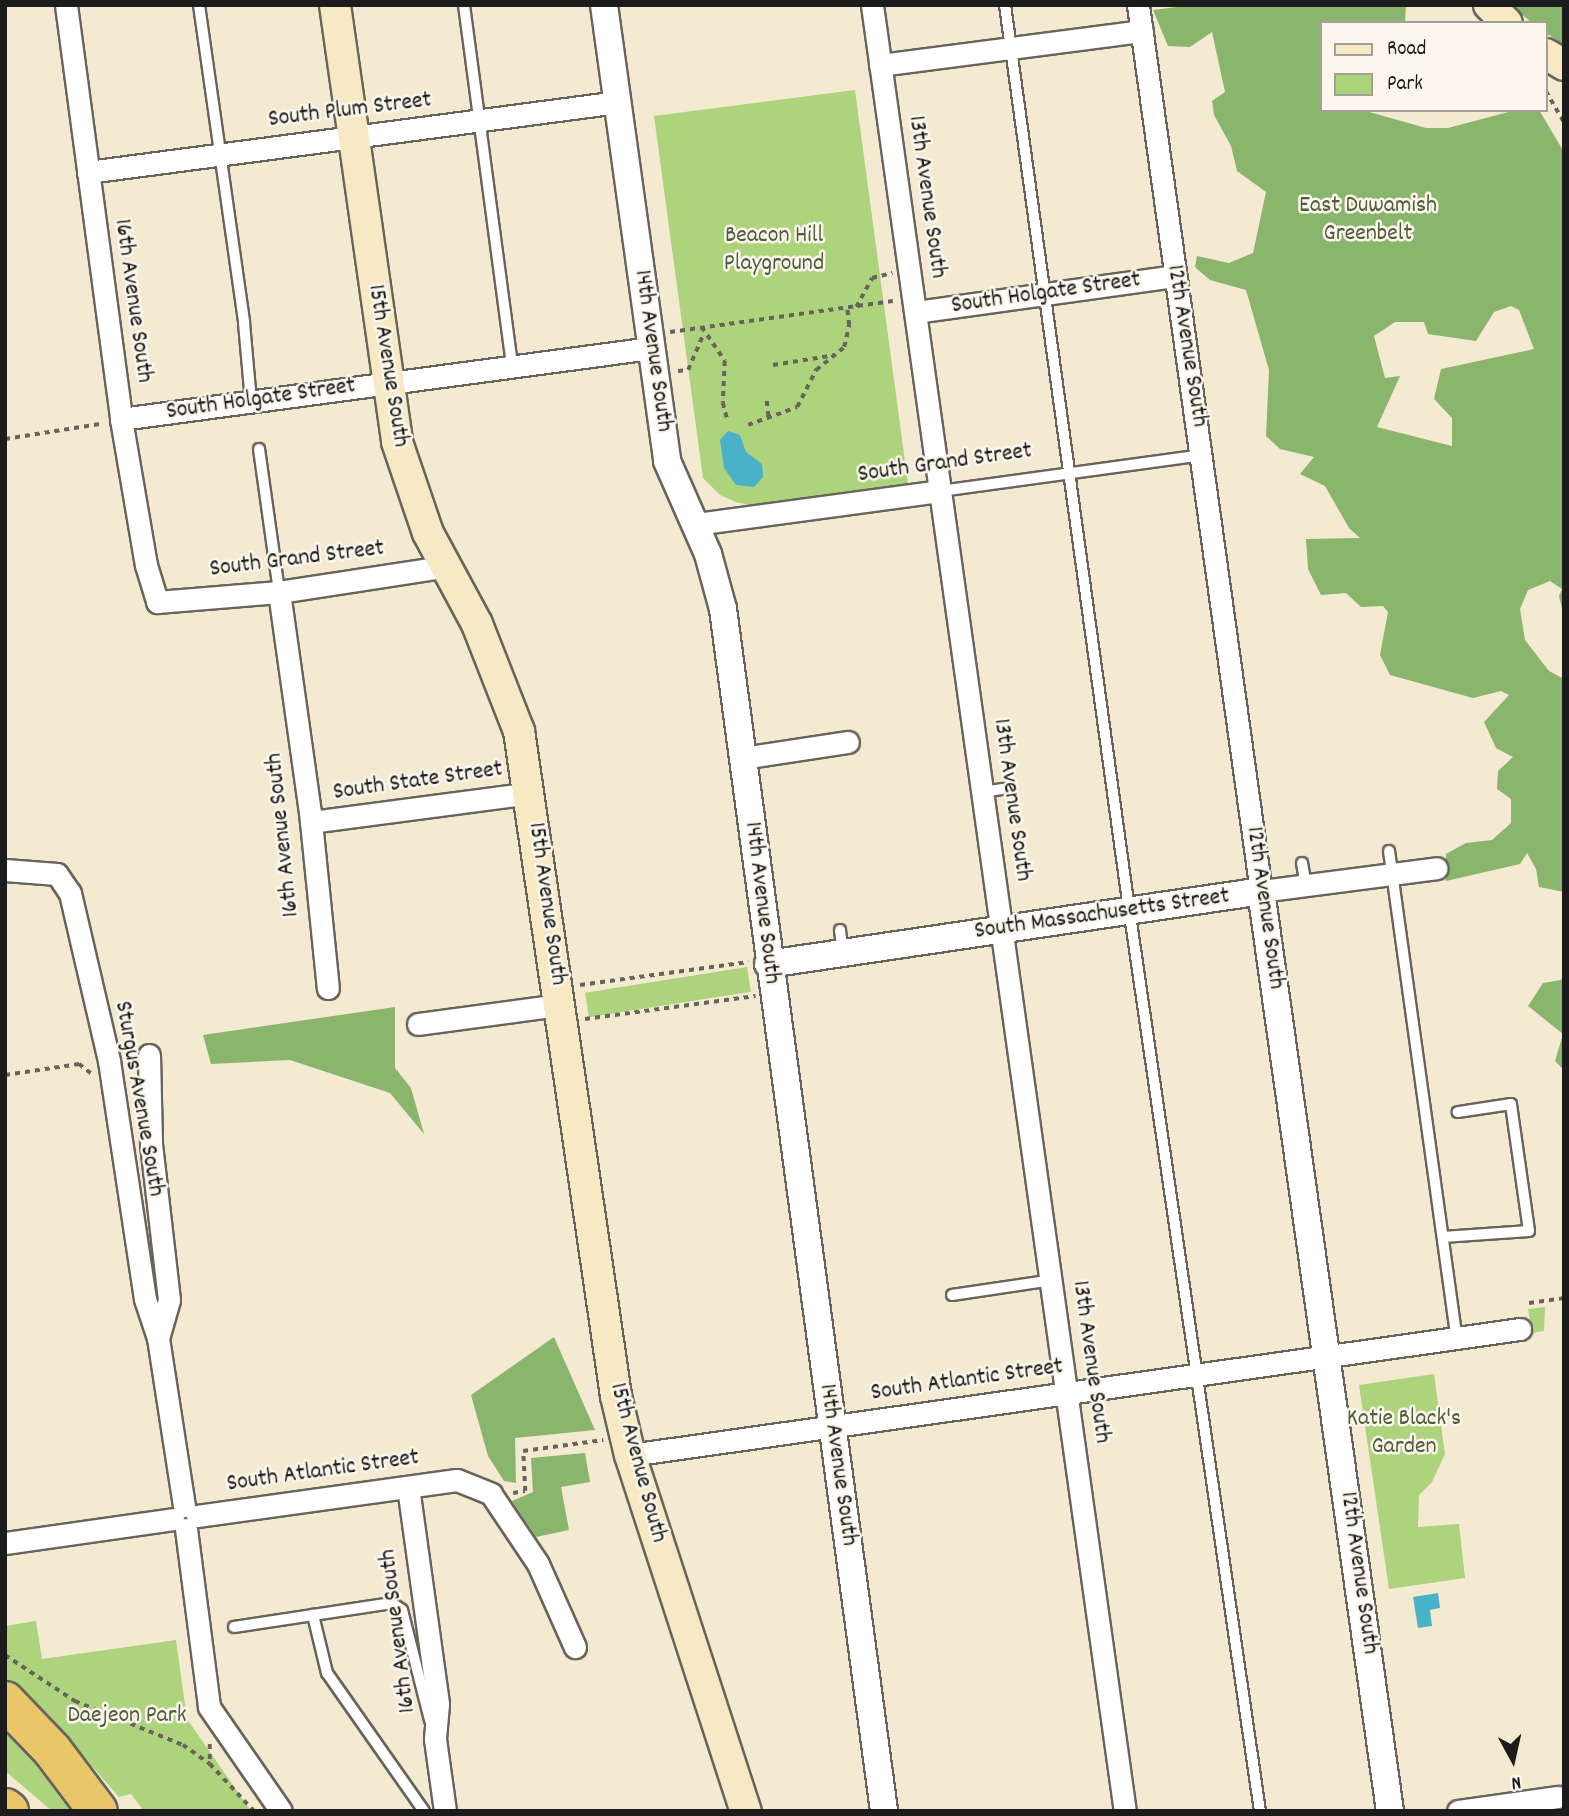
<!DOCTYPE html>
<html>
<head>
<meta charset="utf-8">
<style>
	body { margin:0 }
	#map { position:relative; width:1569px; height:1816px; overflow:hidden; background:#f4e9d1; font-family:Dekko,sans-serif }
	div>[style] { position:absolute }
	.green>* { inset:0; background:#aed37d; transform-origin:0 0 }
	.forest>* { inset:0; background:#8ab56c }
	.water>* { inset:0; background:#4ab2c8 }
	.path>* { height:3.5px; margin-top:-1.75px; transform-origin:0; background:repeating-linear-gradient(90deg,#68645b 0 5px,transparent 0 10px) }
	.roads { filter:drop-shadow(2px 0 #68645b) drop-shadow(-2px 0 #68645b) drop-shadow(0 2px #68645b) drop-shadow(0 -2px #68645b) }
	.service>* { height:10px; margin:-5px; padding:0 5px; transform-origin:5px; border-radius:5px; background:#fff }
	.minor>* { height:21px; margin:-10.5px; padding:0 10.5px; transform-origin:10.5px; border-radius:10.5px; background:#fff }
	.tertiary>* { height:26px; margin:-13px; padding:0 13px; transform-origin:13px; border-radius:13px; background:#fff }
	.secondary>* { height:30px; margin:-15px; padding:0 15px; transform-origin:15px; border-radius:15px; background:#f6e9c3 }
	.motorway>* { height:38px; margin:-19px; padding:0 19px; transform-origin:19px; border-radius:19px; background:#e9c769 }
	span { translate:-50% -50%; white-space:nowrap; text-align:center; line-height:1.15; -webkit-text-stroke:5px #fbf7ec; paint-order:stroke }
	.street-label { font-size:24px; color:#1c1c1c }
	.park-label { font-size:24px; color:#4f5c3e }
	.frame { position:absolute; inset:0; border:7px solid #1c1c1c; pointer-events:none }
	.legend { position:absolute; left:1320px; top:21px; width:228px; height:91px; box-sizing:border-box; background:#fbf7ec; border:2px solid #a29f99; margin:0; padding:9px 12px; list-style:none; font-size:21px; color:#1c1c1c }
	.legend li { display:flex; align-items:center; gap:14px; height:35px }
	.legend b { width:35px; border:2px solid #a29f99 }
	.north { position:absolute; left:1478px; top:1725px; width:70px; height:70px; -webkit-text-stroke:5px #fbf7ec; paint-order:stroke; rotate:172deg; font-size:19px; font-weight:700; line-height:28px; text-align:center; color:#1c1c1c }
	.north::after { content:''; display:block; margin:auto; width:24px; height:32px; background:#1c1c1c; clip-path:polygon(50% 0,100% 100%,50% 72%,0 100%) }
</style>
</head>
<body>
<div id="map">
	<div class="green">
		<div style="clip-path:polygon(855px 90px,908px 484px,754px 506px,736px 502px,720px 495px,703px 478px,654px 116px)"></div>
		<div style="left:747px;top:967px;width:25px;height:164px;rotate:81deg"></div>
		<div style="clip-path:polygon(1545px 1307px,1544px 1331px,1532px 1333px,1528px 1309px)"></div>
		<div style="clip-path:polygon(1434px 1374px,1445px 1454px,1432px 1482px,1419px 1495px,1418px 1527px,1459px 1524px,1465px 1578px,1389px 1589px,1359px 1385px)"></div>
		<div style="clip-path:polygon(36px 1621px,42px 1659px,176px 1640px,187px 1719px,251px 1811px,144px 1811px,131px 1794px,119px 1797px,61px 1731px,5px 1689px,5px 1626px)"></div>
		<div style="clip-path:polygon(5px 1715px,88px 1811px,52px 1811px,5px 1771px)"></div>
	</div>
	<div class="forest">
		<div style="clip-path:polygon(evenodd,1193px 5px,1406px 5px,1405px 23px,1322px 23px,1322px 110px,1362px 110px,1426px 128px,1448px 128px,1516px 110px,1539px 110px,1564px 152px,1564px 617px,1559px 596px,1562px 589px,1550px 581px,1528px 590px,1520px 609px,1525px 640px,1549px 671px,1564px 679px,1564px 892px,1539px 887px,1536px 869px,1527px 853px,1520px 864px,1446px 881px,1446px 854px,1466px 843px,1492px 840px,1511px 823px,1511px 799px,1497px 789px,1498px 771px,1513px 757px,1496px 748px,1484px 722px,1509px 695px,1501px 691px,1473px 698px,1390px 675px,1380px 655px,1388px 612px,1383px 606px,1361px 607px,1346px 593px,1321px 595px,1308px 569px,1306px 539px,1360px 538px,1349px 528px,1325px 486px,1300px 474px,1314px 457px,1280px 449px,1266px 436px,1269px 370px,1246px 290px,1210px 280px,1195px 267px,1197px 256px,1229px 263px,1253px 253px,1266px 192px,1237px 171px,1231px 146px,1214px 115px,1212px 101px,1225px 92px,1212px 32px,1190px 47px,1168px 46px,1153px 10px,1193px 5px,1511px 306px,1519px 310px,1534px 349px,1441px 369px,1434px 399px,1452px 418px,1452px 446px,1377px 427px,1400px 376px,1385px 378px,1374px 336px,1395px 322px,1424px 322px,1428px 334px,1476px 341px,1494px 312px,1511px 306px)"></div>
		<div style="clip-path:polygon(1511px 5px,1564px 5px,1564px 45px,1546px 33px,1546px 23px,1532px 23px)"></div>
		<div style="clip-path:polygon(1564px 974px,1564px 1070px,1555px 1061px,1563px 1034px,1528px 1006px,1543px 983px,1561px 980px)"></div>
		<div style="clip-path:polygon(395px 1007px,395px 1068px,411px 1088px,424px 1134px,390px 1093px,290px 1060px,211px 1064px,203px 1035px)"></div>
		<div style="clip-path:polygon(554px 1337px,595px 1430px,515px 1438px,516px 1483px,504px 1481px,488px 1456px,471px 1395px)"></div>
		<div style="clip-path:polygon(585px 1453px,590px 1482px,561px 1487px,569px 1530px,536px 1537px,512px 1501px,533px 1492px,531px 1458px)"></div>
	</div>
	<div class="water">
		<div style="clip-path:polygon(728px 431px,740px 435px,746px 452px,762px 464px,763px 477px,754px 487px,736px 485px,724px 468px,720px 440px)"></div>
		<div style="clip-path:polygon(1438px 1593px,1440px 1608px,1430px 1610px,1432px 1626px,1418px 1628px,1413px 1597px)"></div>
	</div>
	<div class="path">
		<div style="left:1546px;top:91px;width:36px;rotate:60deg"></div>
		<div style="left:856px;top:307px;width:33px;rotate:-61deg"></div>
		<div style="left:872px;top:278px;width:21px;rotate:-14deg"></div>
		<div style="left:702px;top:327px;width:41px;rotate:55.9deg"></div>
		<div style="left:725px;top:361px;width:42px;rotate:92.7deg"></div>
		<div style="left:723px;top:403px;width:16px;rotate:75deg"></div>
		<div style="left:670px;top:332px;width:225px;rotate:-7.9deg"></div>
		<div style="left:773px;top:365px;width:63px;rotate:-9.2deg"></div>
		<div style="left:678px;top:371px;width:10px;rotate:-6deg"></div>
		<div style="left:688px;top:370px;width:39px;rotate:-67deg"></div>
		<div style="left:767px;top:401px;width:18px;rotate:84deg"></div>
		<div style="left:748px;top:425px;width:52px;rotate:-20.2deg"></div>
		<div style="left:797px;top:407px;width:42px;rotate:-62.8deg"></div>
		<div style="left:816px;top:370px;width:36px;rotate:-39deg"></div>
		<div style="left:844px;top:347px;width:23px;rotate:-77deg"></div>
		<div style="left:849px;top:325px;width:17px;rotate:-97deg"></div>
		<div style="left:5px;top:439px;width:96px;rotate:-9deg"></div>
		<div style="left:580px;top:985px;width:170px;rotate:-7.8deg"></div>
		<div style="left:585px;top:1019px;width:172px;rotate:-7.7deg"></div>
		<div style="left:5px;top:1075px;width:75px;rotate:-8.5deg"></div>
		<div style="left:79px;top:1064px;width:16px;rotate:38deg"></div>
		<div style="left:1529px;top:1303px;width:35px;rotate:-8deg"></div>
		<div style="left:513px;top:1493px;width:12px;rotate:-9deg"></div>
		<div style="left:525px;top:1491px;width:40px;rotate:-92.9deg"></div>
		<div style="left:523px;top:1451px;width:81px;rotate:-7.8deg"></div>
		<div style="left:5px;top:1655px;width:84px;rotate:33.3deg"></div>
		<div style="left:75px;top:1701px;width:117px;rotate:22.2deg"></div>
		<div style="left:183px;top:1745px;width:33px;rotate:35deg"></div>
		<div style="left:210px;top:1764px;width:64px;rotate:46.9deg"></div>
		<div style="left:210px;top:1744px;width:20px;rotate:90deg"></div>
	</div>
	<div class="roads">
		<div class="service">
			<div style="left:199px;top:5px;width:321px;rotate:81.9deg"></div>
			<div style="left:244px;top:323px;width:79px;rotate:84.9deg"></div>
			<div style="left:464px;top:5px;width:365px;rotate:82.4deg"></div>
			<div style="left:1005px;top:5px;width:897px;rotate:82.19deg"></div>
			<div style="left:1127px;top:894px;width:927px;rotate:81.75deg"></div>
			<div style="left:259px;top:449px;width:144px;rotate:82deg"></div>
			<div style="left:940px;top:491px;width:264px;rotate:-7.8deg"></div>
			<div style="left:983px;top:792px;width:20px;rotate:-9deg"></div>
			<div style="left:1389px;top:851px;width:492px;rotate:82.1deg"></div>
			<div style="left:1302px;top:863px;width:23px;rotate:80deg"></div>
			<div style="left:840px;top:930px;width:23px;rotate:83deg"></div>
			<div style="left:1443px;top:1237px;width:86px;rotate:-4deg"></div>
			<div style="left:1529px;top:1231px;width:128px;rotate:-98.1deg"></div>
			<div style="left:1511px;top:1104px;width:54px;rotate:171.4deg"></div>
			<div style="left:952px;top:1295px;width:101px;rotate:-8.5deg"></div>
			<div style="left:234px;top:1627px;width:80px;rotate:-8.6deg"></div>
			<div style="left:424px;top:1811px;width:169px;rotate:-125.1deg"></div>
			<div style="left:327px;top:1673px;width:60px;rotate:-103.6deg"></div>
			<div style="left:313px;top:1615px;width:80px;rotate:-8.6deg"></div>
			<div style="left:392px;top:1603px;width:12px;rotate:35deg"></div>
			<div style="left:402px;top:1610px;width:114px;rotate:75.7deg"></div>
		</div>
		<div class="minor">
			<div style="left:66px;top:5px;width:418px;rotate:82.4deg"></div>
			<div style="left:121px;top:419px;width:148px;rotate:80.3deg"></div>
			<div style="left:146px;top:565px;width:39px;rotate:73deg"></div>
			<div style="left:157px;top:602px;width:122px;rotate:-4.7deg"></div>
			<div style="left:279px;top:592px;width:166px;rotate:-8.7deg"></div>
			<div style="left:872px;top:5px;width:1824px;rotate:82.03deg"></div>
			<div style="left:1138px;top:5px;width:894px;rotate:82.1deg"></div>
			<div style="left:1261px;top:891px;width:177px;rotate:-7.4deg"></div>
			<div style="left:880px;top:65px;width:264px;rotate:-7.4deg"></div>
			<div style="left:88px;top:172px;width:535px;rotate:-7.52deg"></div>
			<div style="left:916px;top:312px;width:261px;rotate:-7.9deg"></div>
			<div style="left:121px;top:419px;width:535px;rotate:-7.63deg"></div>
			<div style="left:696px;top:524px;width:246px;rotate:-7.7deg"></div>
			<div style="left:279px;top:592px;width:222px;rotate:82deg"></div>
			<div style="left:310px;top:812px;width:177px;rotate:84.2deg"></div>
			<div style="left:742px;top:758px;width:107px;rotate:-8.6deg"></div>
			<div style="left:311px;top:822px;width:222px;rotate:-7.5deg"></div>
			<div style="left:5px;top:870px;width:52px;rotate:4.4deg"></div>
			<div style="left:57px;top:874px;width:23px;rotate:56deg"></div>
			<div style="left:70px;top:893px;width:172px;rotate:76.9deg"></div>
			<div style="left:109px;top:1061px;width:241px;rotate:81.4deg"></div>
			<div style="left:145px;top:1299px;width:41px;rotate:71.6deg"></div>
			<div style="left:158px;top:1338px;width:170px;rotate:81.2deg"></div>
			<div style="left:418px;top:1024px;width:142px;rotate:-7.7deg"></div>
			<div style="left:149px;top:1055px;width:89px;rotate:88.7deg"></div>
			<div style="left:151px;top:1144px;width:157px;rotate:83.4deg"></div>
			<div style="left:169px;top:1300px;width:40px;rotate:106deg"></div>
			<div style="left:630px;top:1455px;width:899px;rotate:-8.06deg"></div>
			<div style="left:408px;top:1487px;width:219px;rotate:82.1deg"></div>
			<div style="left:438px;top:1704px;width:35px;rotate:95deg"></div>
			<div style="left:435px;top:1739px;width:73px;rotate:82.1deg"></div>
			<div style="left:197px;top:1516px;width:262px;rotate:-7.9deg"></div>
			<div style="left:457px;top:1480px;width:37px;rotate:22deg"></div>
			<div style="left:491px;top:1494px;width:84px;rotate:56.1deg"></div>
			<div style="left:538px;top:1564px;width:91px;rotate:66deg"></div>
			<div style="left:186px;top:1529px;width:179px;rotate:82.6deg"></div>
			<div style="left:209px;top:1707px;width:126px;rotate:55.3deg"></div>
			<div style="left:5px;top:1543px;width:170px;rotate:-8.1deg"></div>
			<div style="left:1458px;top:1811px;width:101px;rotate:-8deg"></div>
		</div>
		<div class="tertiary">
			<div style="left:604px;top:5px;width:460px;rotate:82.1deg"></div>
			<div style="left:667px;top:461px;width:102px;rotate:66.2deg"></div>
			<div style="left:708px;top:554px;width:57px;rotate:74.7deg"></div>
			<div style="left:723px;top:609px;width:1213px;rotate:82.37deg"></div>
			<div style="left:768px;top:964px;width:498px;rotate:-8.4deg"></div>
			<div style="left:1261px;top:891px;width:929px;rotate:82.02deg"></div>
		</div>
		<div class="secondary">
			<div style="left:335px;top:5px;width:441px;rotate:81.9deg"></div>
			<div style="left:397px;top:442px;width:96px;rotate:71.2deg"></div>
			<div style="left:428px;top:533px;width:103px;rotate:61.7deg"></div>
			<div style="left:477px;top:624px;width:115px;rotate:68.6deg"></div>
			<div style="left:519px;top:731px;width:672px;rotate:81.7deg"></div>
			<div style="left:616px;top:1396px;width:61px;rotate:76.7deg"></div>
			<div style="left:630px;top:1455px;width:374px;rotate:72deg"></div>
			<div style="left:1489px;top:5px;width:25px;rotate:45deg"></div>
			<div style="left:1546px;top:54px;width:21px;rotate:31deg"></div>
		</div>
		<div class="motorway">
			<div style="left:5px;top:1701px;width:68px;rotate:46.2deg"></div>
			<div style="left:52px;top:1750px;width:76px;rotate:53deg"></div>
			<div style="left:5px;top:1808px;width:5px;rotate:37deg"></div>
		</div>
	</div>
	<div class="street-label">
		<span style="left:350px;top:111px;rotate:-7deg">South Plum Street</span>
		<span style="left:926px;top:197px;rotate:82deg">13th Avenue South</span>
		<span style="left:1046px;top:294px;rotate:-8deg">South Holgate Street</span>
		<span style="left:132px;top:301px;rotate:82deg">16th Avenue South</span>
		<span style="left:1186px;top:346px;rotate:81deg">12th Avenue South</span>
		<span style="left:652px;top:351px;rotate:82deg">14th Avenue South</span>
		<span style="left:387px;top:366px;rotate:81deg">15th Avenue South</span>
		<span style="left:261px;top:400px;rotate:-8deg">South Holgate Street</span>
		<span style="left:945px;top:464px;rotate:-8deg">South Grand Street</span>
		<span style="left:297px;top:560px;rotate:-7deg">South Grand Street</span>
		<span style="left:418px;top:782px;rotate:-8deg">South State Street</span>
		<span style="left:1011px;top:800px;rotate:82deg">13th Avenue South</span>
		<span style="left:284px;top:835px;rotate:-96deg">16th Avenue South</span>
		<span style="left:761px;top:903px;rotate:83deg">14th Avenue South</span>
		<span style="left:546px;top:904px;rotate:82deg">15th Avenue South</span>
		<span style="left:1264px;top:908px;rotate:82deg">12th Avenue South</span>
		<span style="left:1102px;top:915px;rotate:-8deg">South Massachusetts Street</span>
		<span style="left:138px;top:1099px;rotate:80deg">Sturgus Avenue South</span>
		<span style="left:1090px;top:1362px;rotate:82deg">13th Avenue South</span>
		<span style="left:967px;top:1381px;rotate:-8deg">South Atlantic Street</span>
		<span style="left:637px;top:1463px;rotate:75deg">15th Avenue South</span>
		<span style="left:837px;top:1465px;rotate:82deg">14th Avenue South</span>
		<span style="left:323px;top:1472px;rotate:-8deg">South Atlantic Street</span>
		<span style="left:1358px;top:1573px;rotate:82deg">12th Avenue South</span>
		<span style="left:399px;top:1631px;rotate:-97deg">16th Avenue South</span>
	</div>
	<div class="park-label">
		<span style="left:1368px;top:221px">East Duwamish<br>Greenbelt</span>
		<span style="left:774px;top:251px">Beacon Hill<br>Playground</span>
		<span style="left:1404px;top:1434px">Katie Black's<br>Garden</span>
		<span style="left:127px;top:1717px">Daejeon Park</span>
	</div>
	<div class="frame"></div>
	<ul class="legend">
	<li><b style="height:9px;background:#f6e9c3"></b>Road</li>
	<li><b style="height:19px;background:#aed37d"></b>Park</li>
	</ul>
	<div class="north">N</div>
</div>
</body>
</html>
